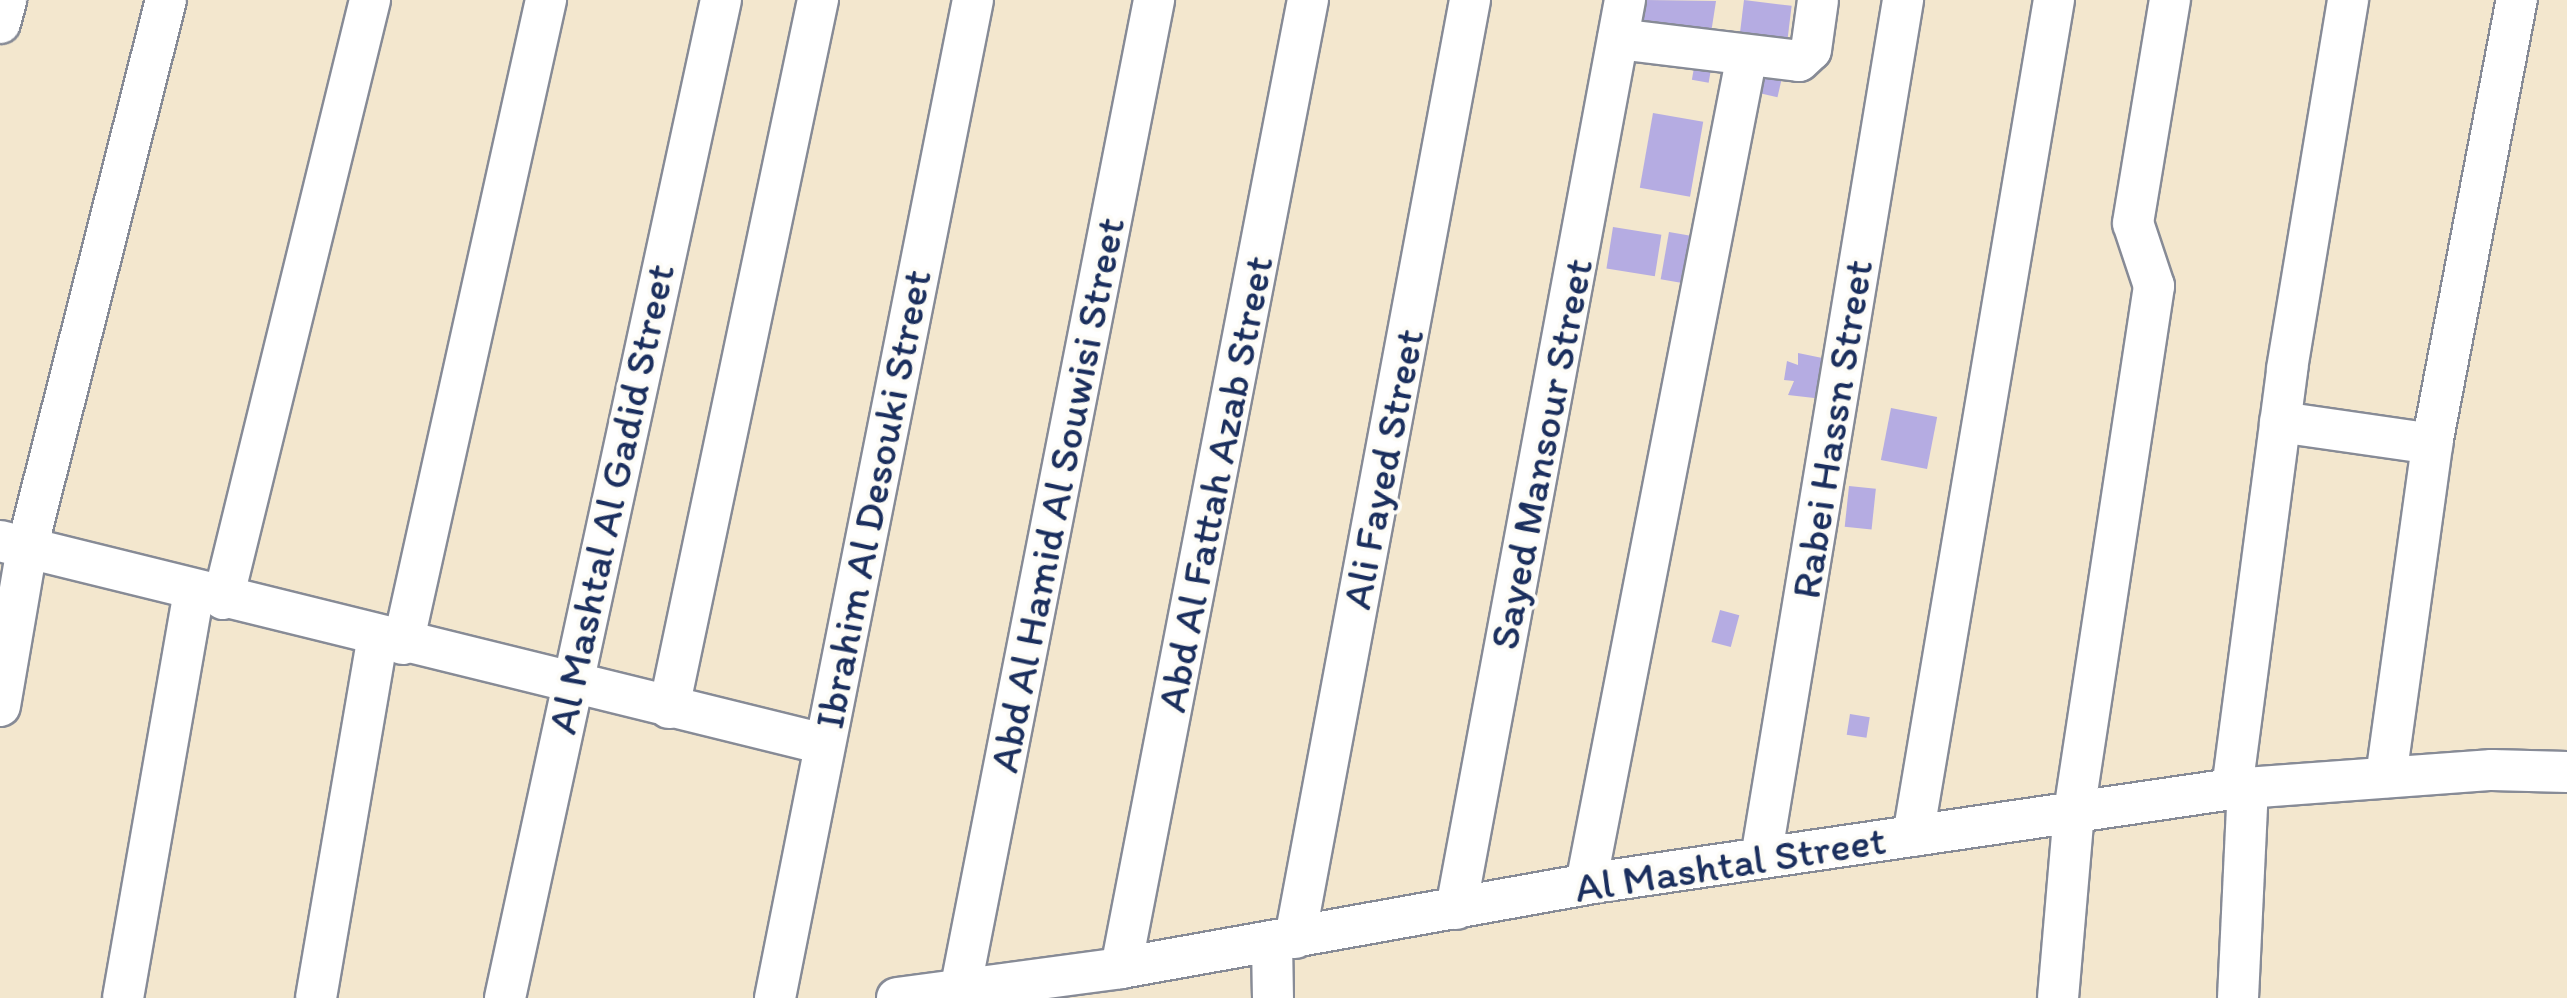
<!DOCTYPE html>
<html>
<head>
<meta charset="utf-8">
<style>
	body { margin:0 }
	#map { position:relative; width:2567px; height:998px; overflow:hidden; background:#f3e7ce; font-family:Itim,sans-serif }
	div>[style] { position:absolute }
	.building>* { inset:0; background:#b5ace2; transform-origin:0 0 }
	.roads { filter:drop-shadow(2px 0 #878b96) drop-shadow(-2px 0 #878b96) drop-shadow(0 2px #878b96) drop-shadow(0 -2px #878b96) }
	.minor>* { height:40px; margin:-20px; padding:0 20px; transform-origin:20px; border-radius:20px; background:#fff }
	span { translate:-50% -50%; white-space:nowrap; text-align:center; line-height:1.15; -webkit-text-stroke:8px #fdfcf7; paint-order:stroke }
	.street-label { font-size:42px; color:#1b2f5e }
</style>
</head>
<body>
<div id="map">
	<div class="building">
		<div style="clip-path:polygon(1646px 0,1716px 1px,1711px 33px,1642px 22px)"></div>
		<div style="left:1744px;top:0;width:48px;height:39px;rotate:7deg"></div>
		<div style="left:1695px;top:62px;width:17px;height:18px;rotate:10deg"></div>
		<div style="left:1766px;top:67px;width:18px;height:27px;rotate:13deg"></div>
		<div style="left:1653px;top:113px;width:51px;height:76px;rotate:10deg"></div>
		<div style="left:1613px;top:227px;width:49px;height:42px;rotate:9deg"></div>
		<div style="left:1669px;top:232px;width:35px;height:48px;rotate:10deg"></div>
		<div style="clip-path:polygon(1798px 353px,1832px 360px,1823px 399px,1788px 395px,1794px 381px,1784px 380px,1787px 361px,1798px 365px)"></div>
		<div style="left:1891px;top:408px;width:47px;height:53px;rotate:11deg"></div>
		<div style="left:1849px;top:486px;width:27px;height:41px;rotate:6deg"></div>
		<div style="left:1720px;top:610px;width:20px;height:33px;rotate:15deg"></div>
		<div style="left:1850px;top:714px;width:20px;height:21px;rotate:9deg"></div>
	</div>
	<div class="roads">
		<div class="minor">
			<div style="left:0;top:23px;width:24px;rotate:-75deg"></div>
			<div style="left:1618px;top:39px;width:182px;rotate:6.9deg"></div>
			<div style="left:1799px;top:61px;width:16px;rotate:-43deg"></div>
			<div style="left:1811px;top:50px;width:50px;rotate:-82deg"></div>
			<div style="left:2280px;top:422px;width:154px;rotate:8.2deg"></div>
			<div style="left:0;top:541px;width:849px;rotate:13.84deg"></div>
			<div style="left:223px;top:599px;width:617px;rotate:-76.21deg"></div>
			<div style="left:403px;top:644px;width:660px;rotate:-77.48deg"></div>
			<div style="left:0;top:706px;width:160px;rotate:-80.3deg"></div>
			<div style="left:27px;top:548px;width:565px;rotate:-75.77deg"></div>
			<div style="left:669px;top:708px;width:724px;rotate:-78.12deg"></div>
			<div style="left:2386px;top:777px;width:336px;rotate:-82.1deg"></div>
			<div style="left:2432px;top:444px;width:452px;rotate:-79.2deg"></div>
			<div style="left:2232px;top:789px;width:424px;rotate:-82.5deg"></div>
			<div style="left:2287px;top:369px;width:374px;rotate:-80.6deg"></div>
			<div style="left:1913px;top:836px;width:848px;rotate:-80.43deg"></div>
			<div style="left:1761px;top:858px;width:870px;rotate:-80.6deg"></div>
			<div style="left:1586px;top:884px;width:844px;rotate:-79.01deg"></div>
			<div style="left:1456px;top:909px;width:925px;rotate:-79.47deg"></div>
			<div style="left:1295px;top:938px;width:954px;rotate:-79.43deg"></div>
			<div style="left:1272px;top:942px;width:56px;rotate:89deg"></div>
			<div style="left:1121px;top:968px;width:986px;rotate:-79.07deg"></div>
			<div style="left:960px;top:991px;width:1010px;rotate:-78.92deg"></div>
			<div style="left:123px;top:998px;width:413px;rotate:-80.1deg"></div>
			<div style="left:316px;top:998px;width:366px;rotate:-80.3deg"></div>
			<div style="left:505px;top:998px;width:1021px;rotate:-77.79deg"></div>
			<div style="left:775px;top:998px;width:1017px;rotate:-78.78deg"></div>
			<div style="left:897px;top:998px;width:226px;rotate:-7.6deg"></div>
			<div style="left:1121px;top:968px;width:473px;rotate:-10.2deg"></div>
			<div style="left:1586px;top:884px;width:653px;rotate:-8.37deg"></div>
			<div style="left:2232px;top:789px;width:261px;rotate:-4.2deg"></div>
			<div style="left:2492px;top:770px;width:75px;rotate:1.5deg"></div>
			<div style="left:2058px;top:998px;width:187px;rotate:-85.1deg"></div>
			<div style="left:2074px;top:812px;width:532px;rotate:-81.35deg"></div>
			<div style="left:2154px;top:286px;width:66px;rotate:-108.4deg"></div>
			<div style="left:2133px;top:223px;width:226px;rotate:-80.6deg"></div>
			<div style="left:2238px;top:998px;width:210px;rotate:-87.3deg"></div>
		</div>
	</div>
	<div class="street-label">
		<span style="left:1832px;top:429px;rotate:-81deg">Rabei Hassn Street</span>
		<span style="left:1541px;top:454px;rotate:-79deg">Sayed Mansour Street</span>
		<span style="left:1383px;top:469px;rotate:-79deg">Ali Fayed Street</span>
		<span style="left:1215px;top:484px;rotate:-79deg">Abd Al Fattah Azab Street</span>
		<span style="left:1057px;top:495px;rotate:-79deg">Abd Al Hamid Al Souwisi Street</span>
		<span style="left:611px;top:499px;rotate:-78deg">Al Mashtal Al Gadid Street</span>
		<span style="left:873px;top:499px;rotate:-79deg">Ibrahim Al Desouki Street</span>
		<span style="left:1730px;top:864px;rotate:-9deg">Al Mashtal Street</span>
	</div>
</div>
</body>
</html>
